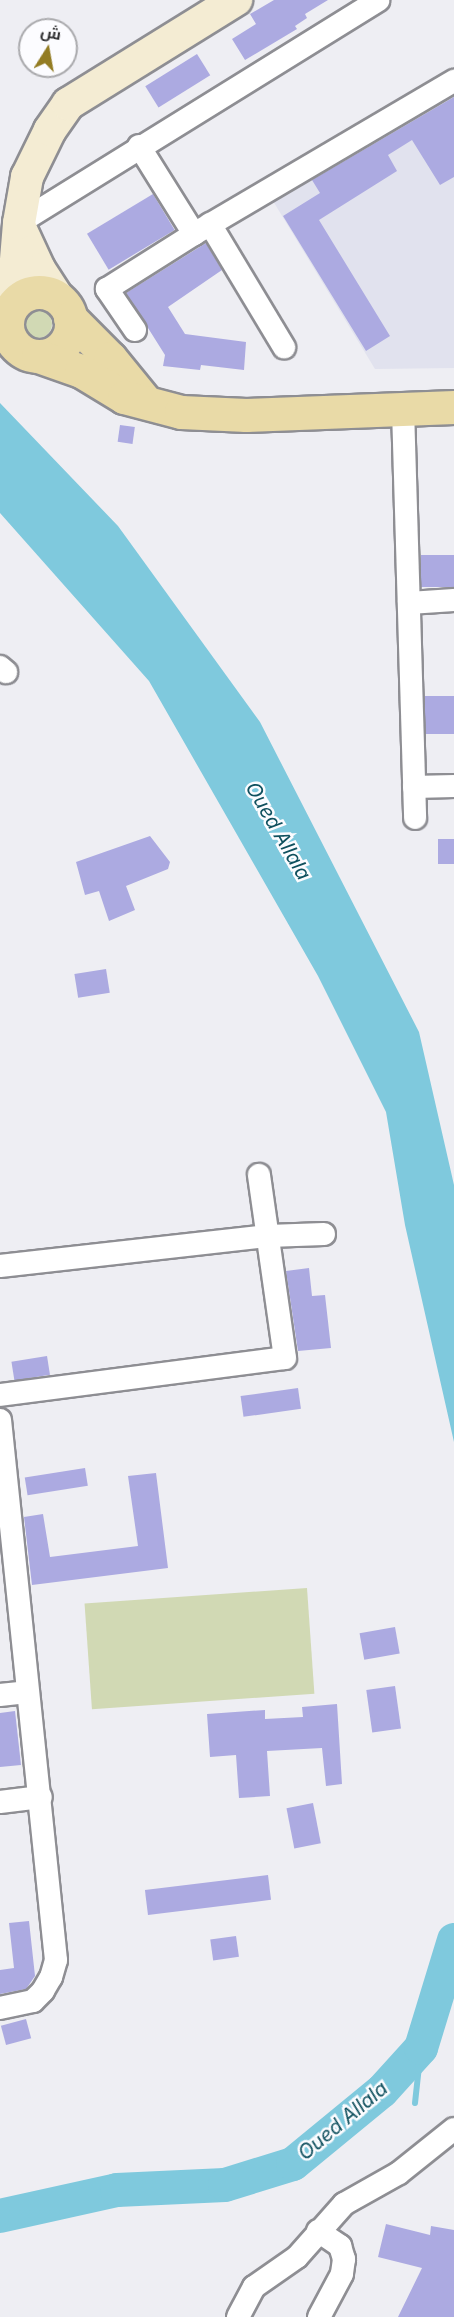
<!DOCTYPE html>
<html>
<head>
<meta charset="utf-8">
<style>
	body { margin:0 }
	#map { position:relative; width:454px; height:2317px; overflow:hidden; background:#eeeef3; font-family:Inter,Cairo,sans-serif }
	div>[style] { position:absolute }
	.built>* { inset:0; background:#e1e2ee }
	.green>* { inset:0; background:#d1d9b4; transform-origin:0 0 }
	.round { border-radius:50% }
	.water>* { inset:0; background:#7fc9dd }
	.stream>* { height:6px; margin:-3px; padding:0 3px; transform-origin:3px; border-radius:3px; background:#7fc9dd }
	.river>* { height:34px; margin:-17px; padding:0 17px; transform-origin:17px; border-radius:17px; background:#7fc9dd }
	.building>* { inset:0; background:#acaae1; transform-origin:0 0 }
	.roads { filter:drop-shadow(2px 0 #8e8e93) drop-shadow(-2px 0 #8e8e93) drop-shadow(0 2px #8e8e93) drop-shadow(0 -2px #8e8e93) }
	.street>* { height:22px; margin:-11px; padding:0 11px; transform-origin:11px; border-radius:11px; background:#fff }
	.secondary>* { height:32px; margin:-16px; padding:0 16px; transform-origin:16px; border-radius:16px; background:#f4ecd3 }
	.primary>* { height:33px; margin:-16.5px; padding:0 16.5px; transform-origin:16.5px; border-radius:16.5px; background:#e9daa7 }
	.primary>.ring { margin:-16.5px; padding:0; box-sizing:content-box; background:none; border:33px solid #e9daa7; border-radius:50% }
	span { translate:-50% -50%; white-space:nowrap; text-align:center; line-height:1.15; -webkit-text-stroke:5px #fcfcff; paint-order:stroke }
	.water-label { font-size:20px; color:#0f505e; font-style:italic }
	.north { position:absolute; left:18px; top:18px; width:60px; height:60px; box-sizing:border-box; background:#fcfcff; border:2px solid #aaaaad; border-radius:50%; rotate:11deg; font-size:16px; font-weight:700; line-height:24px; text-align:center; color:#2f2f31 }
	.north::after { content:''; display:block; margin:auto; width:21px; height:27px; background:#937c23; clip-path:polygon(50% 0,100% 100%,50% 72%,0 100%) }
</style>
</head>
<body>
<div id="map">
	<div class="built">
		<div style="clip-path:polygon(454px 92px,454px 368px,375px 369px,273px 201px)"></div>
	</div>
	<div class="green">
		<div class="round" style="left:24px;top:310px;width:28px;height:28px"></div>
		<div style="left:307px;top:1588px;width:106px;height:223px;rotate:86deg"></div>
	</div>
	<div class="water">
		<div style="clip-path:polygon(0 403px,118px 526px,260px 722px,419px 1032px,454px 1185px,454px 1442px,405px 1225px,386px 1112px,318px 976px,149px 681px,0 513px)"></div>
	</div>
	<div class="stream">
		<div style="left:415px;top:2103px;width:55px;rotate:-83.8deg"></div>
	</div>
	<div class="river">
		<div style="left:0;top:2216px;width:120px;rotate:-12.5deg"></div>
		<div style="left:117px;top:2190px;width:108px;rotate:-2.7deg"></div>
		<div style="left:225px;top:2185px;width:71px;rotate:-17.2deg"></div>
		<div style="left:293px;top:2164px;width:115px;rotate:-39.4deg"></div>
		<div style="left:382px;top:2091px;width:58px;rotate:-47.8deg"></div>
		<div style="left:421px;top:2048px;width:113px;rotate:-73deg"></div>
	</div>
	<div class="building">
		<div style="clip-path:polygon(274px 0,328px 0,305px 14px,307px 18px,295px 26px,297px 29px,245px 60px,232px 39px,256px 24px,250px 14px)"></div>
		<div style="left:197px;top:54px;width:25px;height:61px;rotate:58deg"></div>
		<div style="clip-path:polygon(454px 97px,454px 177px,440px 185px,412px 140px,388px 155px,397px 171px,319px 220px,390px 336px,366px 351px,283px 216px,320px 193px,312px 180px)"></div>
		<div style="left:153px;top:194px;width:42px;height:77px;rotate:59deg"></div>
		<div style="clip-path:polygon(206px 243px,222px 270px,168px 307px,185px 334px,246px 342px,244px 370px,201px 365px,200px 370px,163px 366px,165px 355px,126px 293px)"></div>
		<div style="left:120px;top:425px;width:15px;height:17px;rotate:8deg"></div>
		<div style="left:454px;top:555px;width:32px;height:33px;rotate:90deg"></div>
		<div style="left:425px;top:696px;width:29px;height:38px"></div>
		<div style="clip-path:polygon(150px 836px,170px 862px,168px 869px,126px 886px,135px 910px,109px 921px,99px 891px,85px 895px,76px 862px)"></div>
		<div style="left:438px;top:839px;width:16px;height:25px"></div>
		<div style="left:106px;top:969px;width:24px;height:32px;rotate:81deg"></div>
		<div style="clip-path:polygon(309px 1268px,312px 1296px,325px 1295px,331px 1348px,298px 1351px,286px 1271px)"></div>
		<div style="left:47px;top:1356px;width:19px;height:36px;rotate:81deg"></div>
		<div style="left:298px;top:1388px;width:21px;height:58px;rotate:82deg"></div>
		<div style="left:85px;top:1468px;width:18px;height:61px;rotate:81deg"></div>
		<div style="clip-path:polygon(156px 1473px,168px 1568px,32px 1585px,24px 1517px,43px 1514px,50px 1557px,138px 1546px,128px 1476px)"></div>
		<div style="left:395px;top:1627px;width:27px;height:36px;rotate:80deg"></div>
		<div style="left:395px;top:1686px;width:43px;height:29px;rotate:82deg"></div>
		<div style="clip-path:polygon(337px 1704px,342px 1784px,326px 1786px,322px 1748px,267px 1751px,270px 1796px,239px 1798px,236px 1755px,210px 1757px,207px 1714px,265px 1710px,265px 1719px,303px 1717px,302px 1707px)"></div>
		<div style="clip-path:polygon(15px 1711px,21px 1765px,0 1767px,0 1713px)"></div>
		<div style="left:313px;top:1803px;width:41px;height:27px;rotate:79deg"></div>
		<div style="left:268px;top:1875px;width:25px;height:124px;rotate:83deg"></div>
		<div style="clip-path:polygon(29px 1921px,35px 1976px,26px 1989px,0 1994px,0 1970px,14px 1968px,9px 1923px)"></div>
		<div style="left:236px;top:1936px;width:21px;height:26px;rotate:82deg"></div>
		<div style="left:26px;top:2019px;width:20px;height:26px;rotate:75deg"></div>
		<div style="clip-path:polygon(386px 2224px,430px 2235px,431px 2226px,454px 2230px,454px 2317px,398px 2317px,422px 2268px,378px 2257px)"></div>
	</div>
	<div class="roads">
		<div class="street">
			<div style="left:139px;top:146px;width:104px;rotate:58deg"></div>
			<div style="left:19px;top:223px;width:423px;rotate:-31.8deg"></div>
			<div style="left:210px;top:224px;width:144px;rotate:59deg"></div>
			<div style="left:135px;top:330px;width:50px;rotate:-124.3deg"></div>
			<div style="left:107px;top:289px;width:103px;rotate:-32.3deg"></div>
			<div style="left:194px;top:234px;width:302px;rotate:-30.5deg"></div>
			<div style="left:403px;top:409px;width:409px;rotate:88.3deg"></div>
			<div style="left:409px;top:603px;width:45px;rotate:-3.8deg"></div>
			<div style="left:0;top:667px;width:8px;rotate:40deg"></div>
			<div style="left:414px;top:787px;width:40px;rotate:-1.4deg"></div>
			<div style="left:0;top:1266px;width:270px;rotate:-6.4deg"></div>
			<div style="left:268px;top:1236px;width:56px;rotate:-2deg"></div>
			<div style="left:0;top:1395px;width:287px;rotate:-7.4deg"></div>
			<div style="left:285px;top:1358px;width:185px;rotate:-98.1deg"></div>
			<div style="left:0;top:1420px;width:543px;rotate:84.08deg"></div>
			<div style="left:56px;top:1960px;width:18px;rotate:106deg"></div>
			<div style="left:51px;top:1977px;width:16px;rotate:120deg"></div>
			<div style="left:43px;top:1991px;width:14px;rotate:135deg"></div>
			<div style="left:33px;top:2001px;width:34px;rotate:168deg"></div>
			<div style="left:0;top:1695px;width:27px;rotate:-6deg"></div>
			<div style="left:0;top:1802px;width:41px;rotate:-7deg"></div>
			<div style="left:318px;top:2231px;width:27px;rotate:34deg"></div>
			<div style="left:340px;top:2246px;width:14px;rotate:73deg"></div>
			<div style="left:344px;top:2259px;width:15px;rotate:98deg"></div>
			<div style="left:342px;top:2274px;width:49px;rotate:118.1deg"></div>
			<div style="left:238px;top:2317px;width:34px;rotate:-62deg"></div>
			<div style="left:254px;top:2287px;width:52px;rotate:-34.9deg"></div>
			<div style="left:297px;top:2257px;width:71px;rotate:-48.4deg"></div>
			<div style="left:344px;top:2204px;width:63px;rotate:-29.4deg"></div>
			<div style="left:399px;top:2173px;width:70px;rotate:-38.7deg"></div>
		</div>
		<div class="secondary">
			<div style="left:21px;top:230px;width:43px;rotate:65.2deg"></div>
			<div style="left:39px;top:269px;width:33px;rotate:57deg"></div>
			<div style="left:12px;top:307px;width:84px;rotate:-85.2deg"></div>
			<div style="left:19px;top:223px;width:47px;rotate:-80.1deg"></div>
			<div style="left:27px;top:177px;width:52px;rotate:-63.9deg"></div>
			<div style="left:50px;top:130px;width:32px;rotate:-55deg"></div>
			<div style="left:68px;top:104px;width:198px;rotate:-31.8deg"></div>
		</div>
		<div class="primary">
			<div class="ring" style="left:7px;top:292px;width:31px;height:31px"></div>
			<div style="left:70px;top:318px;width:57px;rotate:45deg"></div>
			<div style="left:110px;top:358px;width:57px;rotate:50.7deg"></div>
			<div style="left:38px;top:356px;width:46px;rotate:19.2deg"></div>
			<div style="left:81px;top:371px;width:50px;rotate:31.2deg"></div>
			<div style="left:124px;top:397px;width:59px;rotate:14.7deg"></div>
			<div style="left:181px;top:412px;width:65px;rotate:2.6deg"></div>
			<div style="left:246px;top:415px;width:208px;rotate:-2.2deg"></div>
		</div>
	</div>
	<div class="water-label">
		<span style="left:278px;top:831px;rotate:60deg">Oued Allala</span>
		<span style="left:343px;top:2121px;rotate:-40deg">Oued Allala</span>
	</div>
	<div class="north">ش</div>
</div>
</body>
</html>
